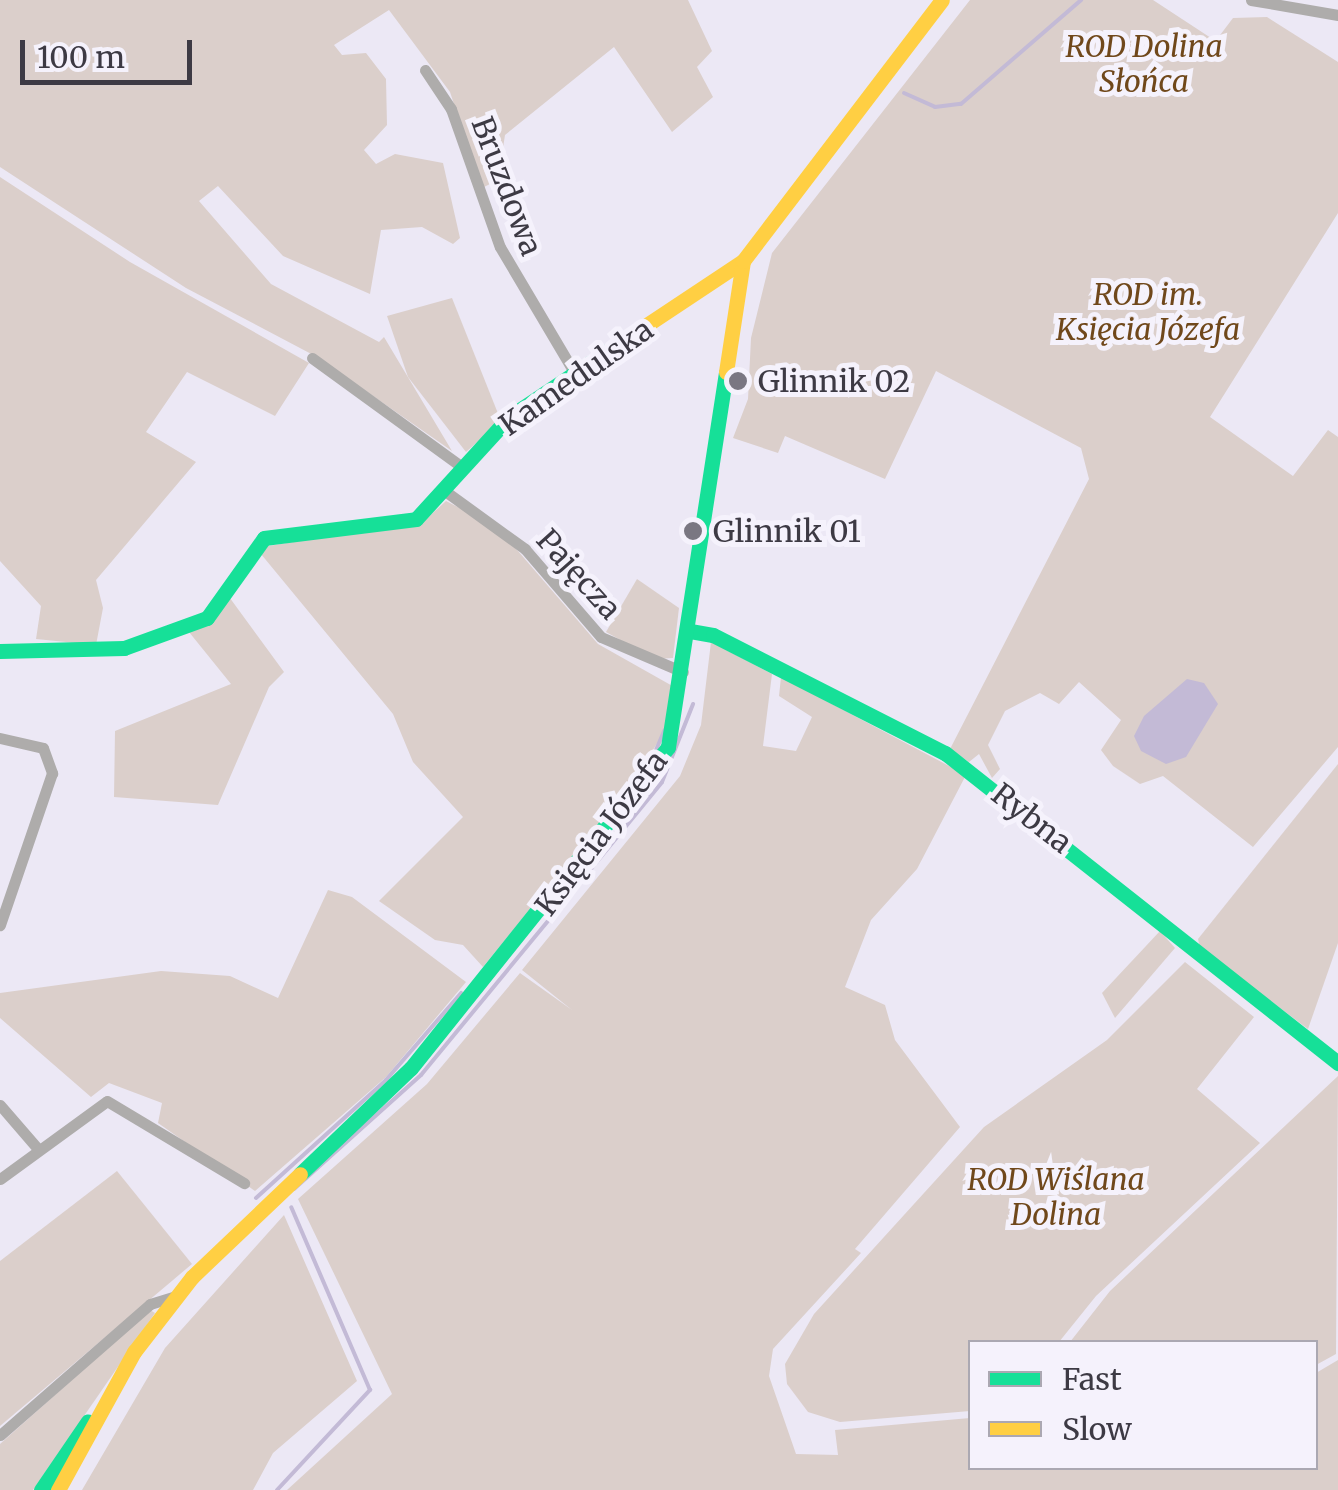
<!DOCTYPE html>
<html>
<head>
<meta charset="utf-8">
<style>
	body { margin:0 }
	#map { position:relative; width:1338px; height:1490px; overflow:hidden; background:#ece8f5; font-family:Merriweather,serif }
	div>[style] { position:absolute }
	.green>* { inset:0; background:#dbcfcb }
	.water>* { inset:0; background:#c3bad6 }
	.stream>* { height:4px; margin:-2px; padding:0 2px; transform-origin:2px; border-radius:2px; background:#c3bad6 }
	.street>* { height:11px; margin:-5.5px; padding:0 5.5px; transform-origin:5.5px; border-radius:5.5px; background:#aeacab }
	.fast>* { height:15px; margin:-7.5px; padding:0 7.5px; transform-origin:7.5px; border-radius:7.5px; background:#16e098 }
	.slow>* { height:15px; margin:-7.5px; padding:0 7.5px; transform-origin:7.5px; border-radius:7.5px; background:#ffcf43 }
	.dots>* { width:28px; height:28px; translate:-50% -50%; box-sizing:border-box; border:5px solid #f5f2fc; border-radius:50% }
	span { translate:-50% -50%; white-space:nowrap; text-align:center; line-height:1.15; -webkit-text-stroke:10px #f5f2fc; paint-order:stroke }
	.park-label { font-size:30px; color:#70481b; font-style:italic }
	.street-label { font-size:30px; color:#3d3a44 }
	.poi-label { font-size:30px; color:#3d3a44 }
	.left { translate:0 -50%; text-align:left }
	.legend { position:absolute; left:968px; top:1340px; width:350px; height:130px; box-sizing:border-box; background:#f5f2fc; border:2px solid #aba8b2; margin:0; padding:12px 18px; list-style:none; font-size:30px; color:#3d3a44 }
	.legend li { display:flex; align-items:center; gap:20px; height:50px }
	.legend b { width:50px; border:2px solid #aba8b2 }
	.scale { position:absolute; left:20px; top:40px; width:172px; height:45px; box-sizing:border-box; border:5px solid #3d3a44; border-top:0; padding-left:12px; font-size:30px; line-height:35px; white-space:nowrap; color:#3d3a44; -webkit-text-stroke:8px #f5f2fc; paint-order:stroke }
</style>
</head>
<body>
<div id="map">
	<div class="green">
		<div style="clip-path:polygon(0 0,688px 0,712px 51px,697px 67px,713px 97px,672px 132px,614px 47px,505px 135px,498px 180px,482px 188px,450px 92px,389px 10px,334px 45px,342px 55px,366px 53px,386px 79px,387px 125px,364px 150px,376px 164px,395px 154px,443px 163px,460px 238px,453px 244px,422px 227px,381px 230px,370px 294px,283px 256px,218px 186px,199px 201px,271px 284px,379px 342px,384px 337px,452px 451px,317px 357px,186px 288px,0 167px)"></div>
		<div style="clip-path:polygon(970px 0,1153px 0,1211px 38px,1208px 51px,1233px 18px,1267px 17px,1338px 62px,1338px 213px,1210px 417px,1293px 476px,1328px 430px,1338px 437px,1338px 747px,1253px 847px,1163px 776px,1140px 784px,1113px 766px,1101px 750px,1121px 720px,1079px 682px,1059px 704px,1040px 693px,1005px 711px,988px 745px,1000px 769px,992px 778px,979px 754px,969px 762px,950px 749px,1089px 479px,1081px 448px,936px 371px,885px 479px,785px 436px,778px 453px,733px 438px,748px 399px,751px 338px,772px 253px)"></div>
		<div style="clip-path:polygon(0 177px,130px 262px,309px 363px,275px 416px,187px 372px,146px 432px,196px 462px,96px 580px,103px 608px,96px 645px,36px 639px,41px 606px,0 561px)"></div>
		<div style="clip-path:polygon(452px 298px,501px 421px,466px 452px,408px 377px,387px 316px)"></div>
		<div style="clip-path:polygon(446px 501px,487px 522px,518px 551px,598px 644px,676px 688px,666px 728px,637px 777px,483px 967px,463px 945px,435px 940px,379px 901px,463px 817px,413px 762px,393px 714px,256px 548px,424px 521px)"></div>
		<div style="clip-path:polygon(637px 579px,679px 608px,673px 658px,655px 659px,606px 632px)"></div>
		<div style="clip-path:polygon(227px 594px,284px 672px,269px 687px,218px 805px,114px 797px,115px 731px,231px 684px,189px 632px)"></div>
		<div style="clip-path:polygon(711px 642px,772px 674px,763px 746px,796px 751px,812px 717px,779px 696px,781px 677px,966px 775px,917px 869px,871px 920px,845px 987px,885px 1005px,895px 1040px,960px 1127px,855px 1249px,861px 1253px,773px 1349px,769px 1376px,796px 1454px,838px 1455px,835px 1430px,970px 1418px,971px 1468px,1316px 1468px,1316px 1373px,1338px 1360px,1338px 1490px,287px 1490px,392px 1394px,298px 1199px,427px 1084px,520px 973px,572px 1010px,522px 970px,680px 776px,701px 725px)"></div>
		<div style="clip-path:polygon(1338px 764px,1338px 943px,1308px 1029px,1200px 948px,1198px 939px)"></div>
		<div style="clip-path:polygon(328px 890px,352px 897px,466px 982px,386px 1077px,255px 1191px,158px 1123px,162px 1103px,109px 1083px,91px 1097px,0 1018px,0 993px,161px 971px,230px 976px,278px 998px)"></div>
		<div style="clip-path:polygon(1160px 931px,1175px 948px,1115px 1018px,1102px 993px)"></div>
		<div style="clip-path:polygon(1185px 962px,1254px 1017px,1197px 1089px,1260px 1143px,1096px 1296px,1059px 1342px,971px 1342px,970px 1411px,840px 1422px,808px 1412px,787px 1384px,785px 1364px,814px 1314px,984px 1127px,1107px 1040px)"></div>
		<div style="clip-path:polygon(1338px 1076px,1336px 1354px,1316px 1365px,1316px 1342px,1070px 1342px,1110px 1291px)"></div>
		<div style="clip-path:polygon(117px 1171px,192px 1264px,0 1426px,0 1261px)"></div>
		<div style="clip-path:polygon(284px 1215px,357px 1381px,273px 1453px,253px 1490px,82px 1490px,165px 1348px)"></div>
		<div style="clip-path:polygon(150px 1310px,155px 1313px,33px 1490px,0 1490px,0 1444px)"></div>
	</div>
	<div class="water">
		<div style="clip-path:polygon(1187px 679px,1204px 683px,1218px 704px,1186px 757px,1166px 764px,1141px 751px,1134px 736px,1144px 716px)"></div>
	</div>
	<div class="stream">
		<div style="left:904px;top:93px;width:34px;rotate:24deg"></div>
		<div style="left:935px;top:107px;width:26px;rotate:-7deg"></div>
		<div style="left:961px;top:104px;width:159px;rotate:-40.9deg"></div>
		<div style="left:656px;top:750px;width:21px;rotate:-67deg"></div>
		<div style="left:294px;top:1189px;width:171px;rotate:-41.9deg"></div>
		<div style="left:421px;top:1075px;width:259px;rotate:-50.5deg"></div>
		<div style="left:586px;top:875px;width:120px;rotate:-50.7deg"></div>
		<div style="left:662px;top:782px;width:84px;rotate:-68.3deg"></div>
		<div style="left:256px;top:1198px;width:176px;rotate:-42.2deg"></div>
		<div style="left:386px;top:1080px;width:115px;rotate:-49.2deg"></div>
		<div style="left:277px;top:1490px;width:137px;rotate:-47.1deg"></div>
		<div style="left:370px;top:1390px;width:199px;rotate:-113.3deg"></div>
	</div>
	<div class="street">
		<div style="left:1251px;top:0;width:88px;rotate:9.8deg"></div>
		<div style="left:425px;top:70px;width:47px;rotate:56.3deg"></div>
		<div style="left:451px;top:109px;width:146px;rotate:70.5deg"></div>
		<div style="left:500px;top:247px;width:145px;rotate:59.4deg"></div>
		<div style="left:312px;top:358px;width:185px;rotate:36deg"></div>
		<div style="left:445px;top:491px;width:99px;rotate:35.9deg"></div>
		<div style="left:525px;top:549px;width:116px;rotate:49.2deg"></div>
		<div style="left:601px;top:637px;width:89px;rotate:23.1deg"></div>
		<div style="left:0;top:738px;width:44px;rotate:13.1deg"></div>
		<div style="left:43px;top:748px;width:27px;rotate:70deg"></div>
		<div style="left:52px;top:773px;width:161px;rotate:108.9deg"></div>
		<div style="left:0;top:1105px;width:58px;rotate:49.2deg"></div>
		<div style="left:0;top:1179px;width:132px;rotate:-36.1deg"></div>
		<div style="left:107px;top:1101px;width:160px;rotate:30.9deg"></div>
		<div style="left:0;top:1435px;width:199px;rotate:-41.1deg"></div>
		<div style="left:150px;top:1304px;width:28px;rotate:-17deg"></div>
	</div>
	<div class="fast">
		<div style="left:690px;top:631px;width:23px;rotate:10deg"></div>
		<div style="left:713px;top:635px;width:260px;rotate:27deg"></div>
		<div style="left:945px;top:753px;width:501px;rotate:38.27deg"></div>
		<div style="left:0;top:651px;width:124px;rotate:-1.4deg"></div>
		<div style="left:124px;top:648px;width:88px;rotate:-19.9deg"></div>
		<div style="left:207px;top:618px;width:98px;rotate:-54.5deg"></div>
		<div style="left:264px;top:538px;width:153px;rotate:-7.1deg"></div>
		<div style="left:416px;top:519px;width:138px;rotate:-47.6deg"></div>
		<div style="left:509px;top:417px;width:131px;rotate:-33.8deg"></div>
		<div style="left:300px;top:1174px;width:153px;rotate:-43.7deg"></div>
		<div style="left:411px;top:1068px;width:411px;rotate:-51.3deg"></div>
		<div style="left:668px;top:747px;width:379px;rotate:-81.2deg"></div>
		<div style="left:41px;top:1490px;width:83px;rotate:-55.7deg"></div>
	</div>
	<div class="slow">
		<div style="left:618px;top:344px;width:150px;rotate:-33.6deg"></div>
		<div style="left:726px;top:372px;width:112px;rotate:-81.3deg"></div>
		<div style="left:743px;top:261px;width:328px;rotate:-52.7deg"></div>
		<div style="left:58px;top:1490px;width:158px;rotate:-61.2deg"></div>
		<div style="left:134px;top:1352px;width:95px;rotate:-52.3deg"></div>
		<div style="left:192px;top:1277px;width:149px;rotate:-43.6deg"></div>
	</div>
	<div class="dots">
		<div style="left:738px;top:381px;background:#7a7782"></div>
		<div style="left:693px;top:531px;background:#7a7782"></div>
	</div>
	<div class="park-label">
		<span style="left:1144px;top:63px">ROD Dolina<br>Słońca</span>
		<span style="left:1148px;top:311px">ROD im.<br>Księcia Józefa</span>
		<span style="left:1056px;top:1196px">ROD Wiślana<br>Dolina</span>
	</div>
	<div class="street-label">
		<span style="left:507px;top:186px;rotate:69deg">Bruzdowa</span>
		<span style="left:576px;top:377px;rotate:-35deg">Kamedulska</span>
		<span style="left:579px;top:574px;rotate:48deg">Pajęcza</span>
		<span style="left:1032px;top:818px;rotate:38deg">Rybna</span>
		<span style="left:601px;top:833px;rotate:-53deg">Księcia Józefa</span>
	</div>
	<div class="poi-label">
		<span class="left" style="left:758px;top:381px">Glinnik 02</span>
		<span class="left" style="left:713px;top:531px">Glinnik 01</span>
	</div>
	<ul class="legend">
	<li><b style="height:12px;background:#16e098"></b>Fast</li>
	<li><b style="height:12px;background:#ffcf43"></b>Slow</li>
	</ul>
	<div class="scale">100 m</div>
</div>
</body>
</html>
